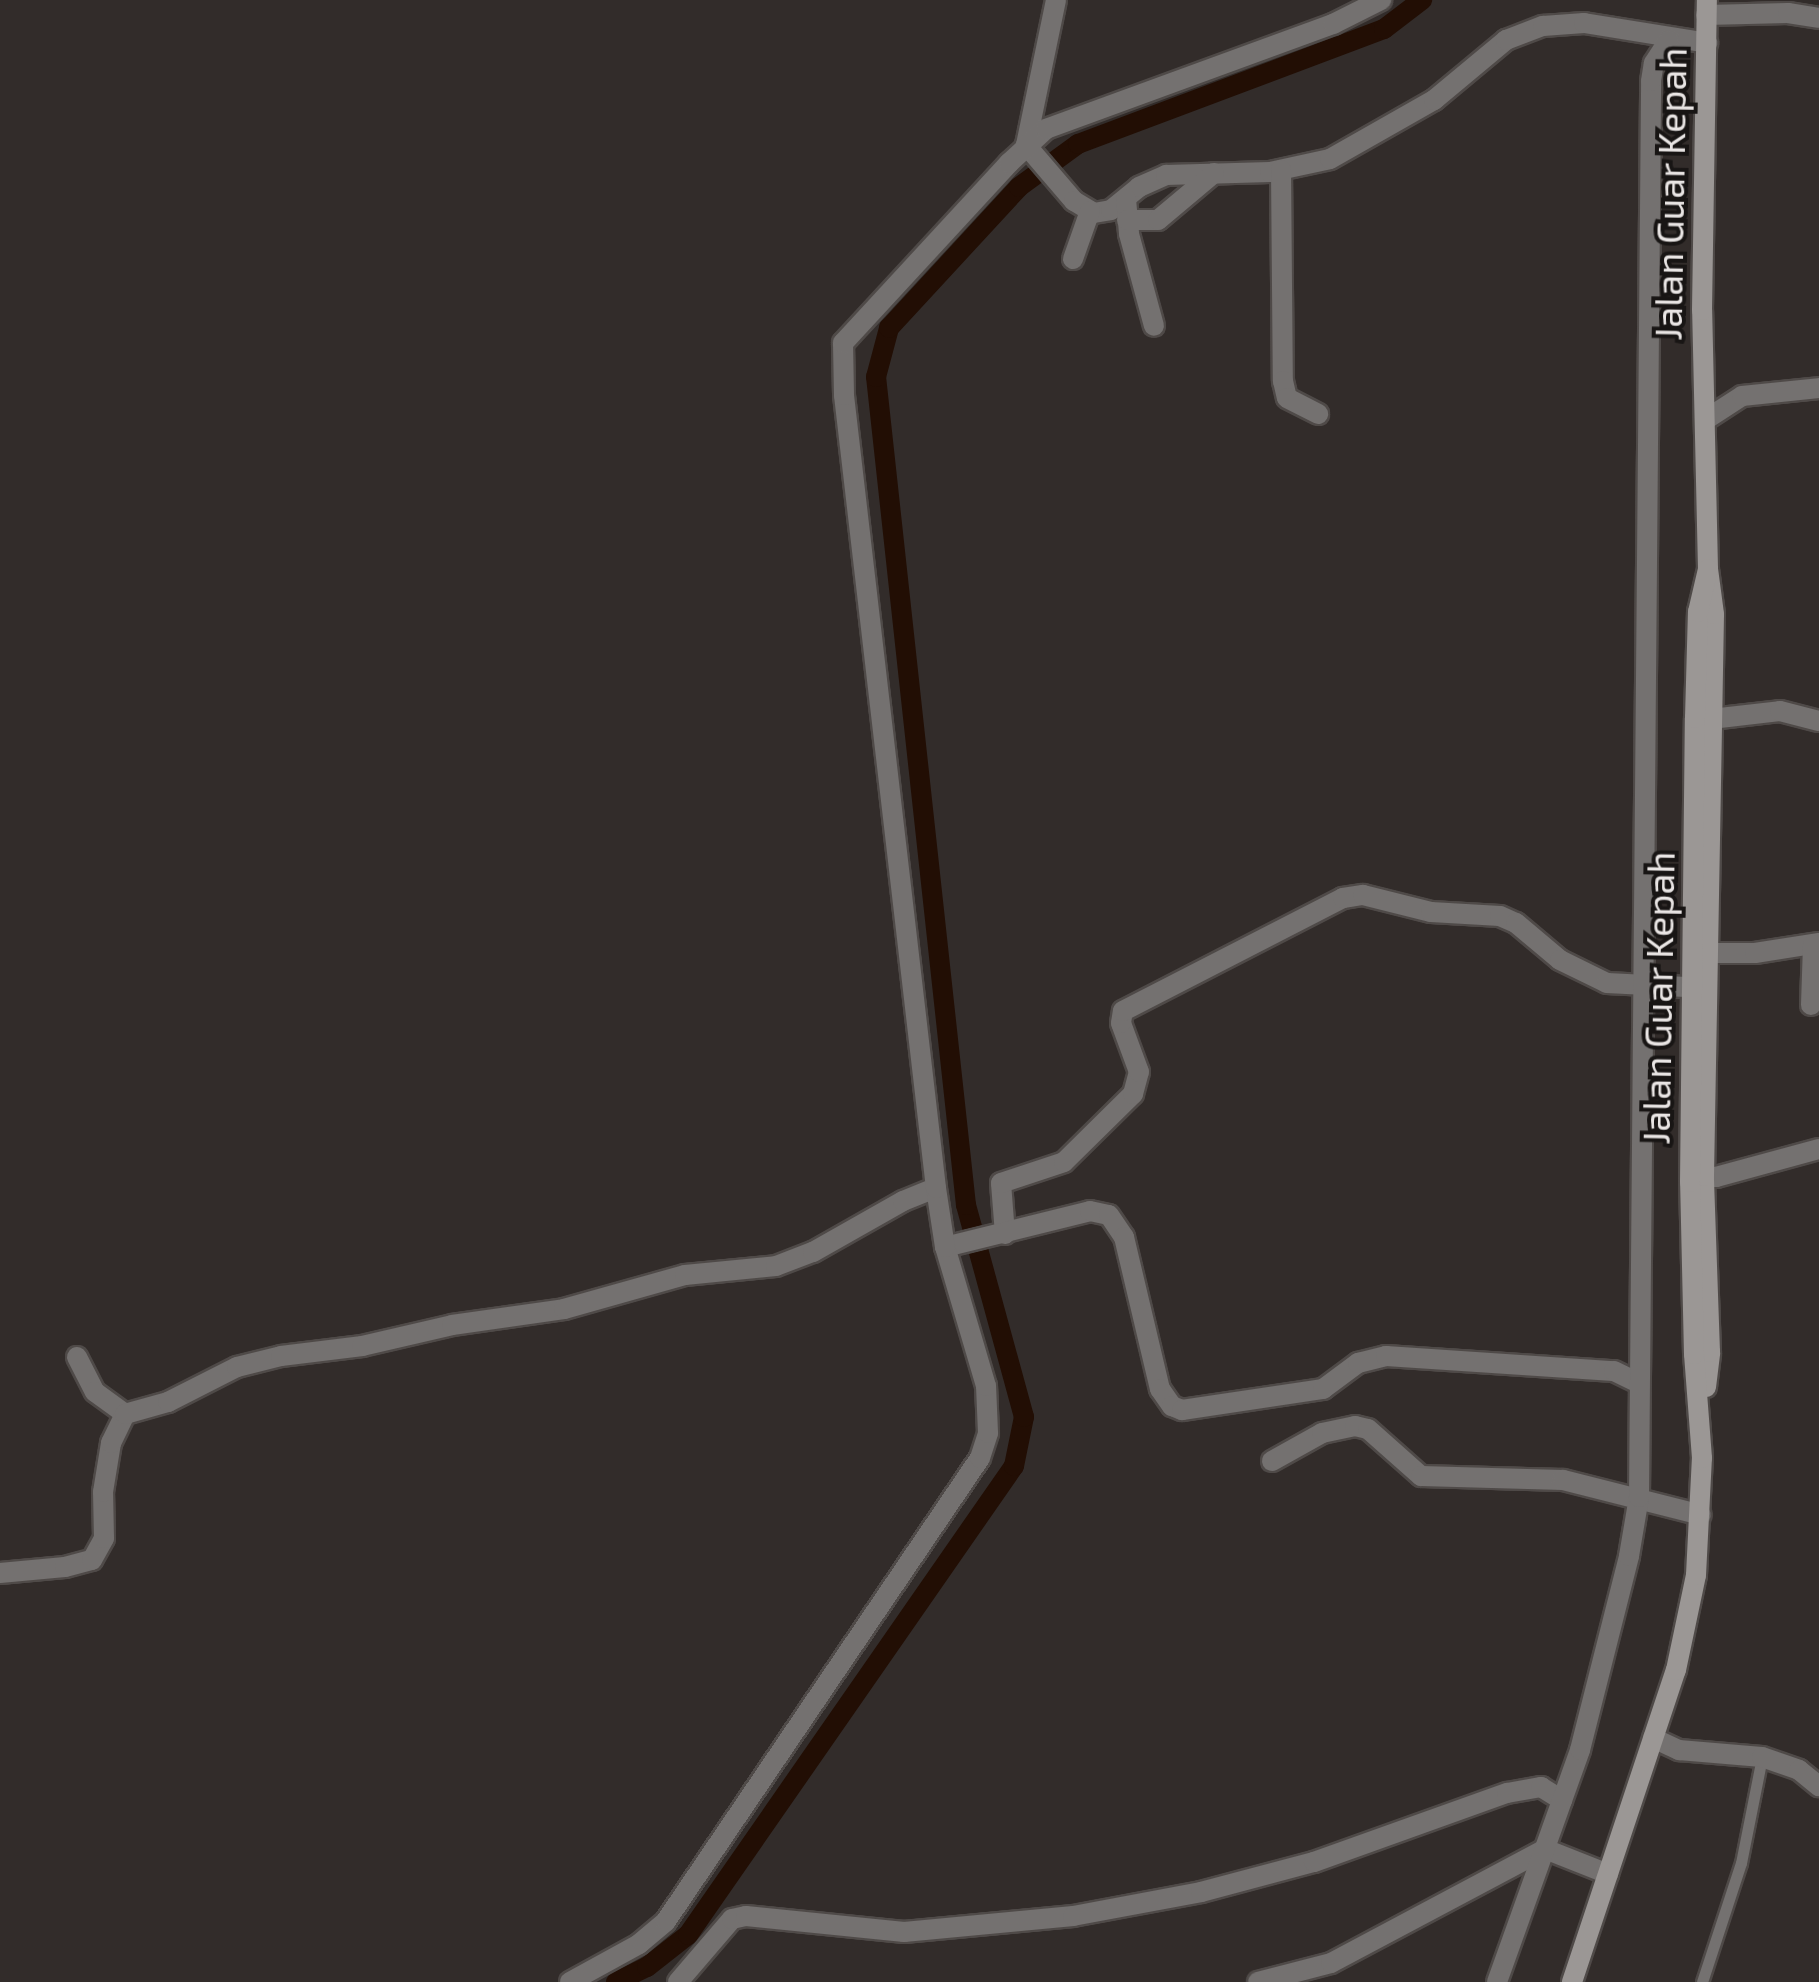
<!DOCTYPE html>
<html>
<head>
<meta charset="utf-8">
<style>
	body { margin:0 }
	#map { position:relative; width:1819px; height:1982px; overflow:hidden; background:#322c2a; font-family:"Exo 2",sans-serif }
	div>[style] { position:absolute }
	.canal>* { height:20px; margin:-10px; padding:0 10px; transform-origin:10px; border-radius:10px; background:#220e04 }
	.roads { filter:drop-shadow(2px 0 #4f4a48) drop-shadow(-2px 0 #4f4a48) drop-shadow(0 2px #4f4a48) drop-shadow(0 -2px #4f4a48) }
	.lane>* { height:11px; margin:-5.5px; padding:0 5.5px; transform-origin:5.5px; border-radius:5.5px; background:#747170 }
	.street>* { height:20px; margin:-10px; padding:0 10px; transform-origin:10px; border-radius:10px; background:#747170 }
	.secondary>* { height:20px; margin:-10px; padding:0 10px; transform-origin:10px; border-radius:10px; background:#9b9795 }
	span { translate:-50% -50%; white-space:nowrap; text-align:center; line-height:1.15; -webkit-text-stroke:8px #181514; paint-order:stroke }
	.street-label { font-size:38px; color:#e9e5e4 }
</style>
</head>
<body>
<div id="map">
	<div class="canal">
		<div style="left:616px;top:1982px;width:34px;rotate:-26deg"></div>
		<div style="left:647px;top:1967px;width:52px;rotate:-38deg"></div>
		<div style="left:688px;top:1935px;width:571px;rotate:-55.2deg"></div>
		<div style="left:1014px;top:1466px;width:50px;rotate:-78.5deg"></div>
		<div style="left:1024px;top:1417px;width:220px;rotate:-105.3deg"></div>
		<div style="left:966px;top:1205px;width:833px;rotate:-96.2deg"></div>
		<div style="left:876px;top:377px;width:51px;rotate:-75.1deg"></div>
		<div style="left:889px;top:328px;width:192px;rotate:-47.3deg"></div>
		<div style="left:1019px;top:187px;width:73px;rotate:-36.1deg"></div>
		<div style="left:1078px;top:144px;width:327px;rotate:-20.6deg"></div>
		<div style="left:1384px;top:29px;width:48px;rotate:-37.3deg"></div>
	</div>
	<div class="roads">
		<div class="lane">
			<div style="left:1702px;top:1982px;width:125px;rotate:-71.9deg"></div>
			<div style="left:1741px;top:1863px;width:108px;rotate:-78.8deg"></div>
		</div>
		<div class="street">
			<div style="left:1056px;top:0;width:148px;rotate:101.7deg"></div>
			<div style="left:1026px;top:145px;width:74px;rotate:49.4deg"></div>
			<div style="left:1074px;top:201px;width:23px;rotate:31deg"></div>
			<div style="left:1094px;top:213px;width:17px;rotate:-10deg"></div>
			<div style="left:1111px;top:210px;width:36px;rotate:-39deg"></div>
			<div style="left:1139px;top:187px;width:30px;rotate:-24deg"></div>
			<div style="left:1166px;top:175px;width:104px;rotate:-1.7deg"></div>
			<div style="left:1270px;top:172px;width:61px;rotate:-12.2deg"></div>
			<div style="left:1330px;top:159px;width:120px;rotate:-29.6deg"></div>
			<div style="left:1434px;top:100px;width:94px;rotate:-39.8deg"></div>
			<div style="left:1506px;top:40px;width:40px;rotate:-21deg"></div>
			<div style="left:1543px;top:26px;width:41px;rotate:-4.2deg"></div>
			<div style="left:1584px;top:23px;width:125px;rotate:9.2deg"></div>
			<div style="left:1706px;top:15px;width:82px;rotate:-1.4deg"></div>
			<div style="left:1788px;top:13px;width:31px;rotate:9deg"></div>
			<div style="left:1281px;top:170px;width:211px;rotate:89.5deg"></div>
			<div style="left:1283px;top:381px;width:17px;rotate:77deg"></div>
			<div style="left:1287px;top:398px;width:35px;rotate:27deg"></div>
			<div style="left:1126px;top:199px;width:35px;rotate:85deg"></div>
			<div style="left:1129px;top:234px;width:95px;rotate:74.8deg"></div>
			<div style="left:1127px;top:220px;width:31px"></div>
			<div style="left:1158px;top:220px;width:73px;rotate:-40deg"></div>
			<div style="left:1073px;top:259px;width:51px;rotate:-70.5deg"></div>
			<div style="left:1705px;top:420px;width:44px;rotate:-33deg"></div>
			<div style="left:1742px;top:396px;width:77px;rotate:-5.9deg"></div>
			<div style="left:1711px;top:719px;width:69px;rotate:-6.6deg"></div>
			<div style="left:1780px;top:711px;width:40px;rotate:14.4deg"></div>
			<div style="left:1709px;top:953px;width:46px"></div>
			<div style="left:1755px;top:953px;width:65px;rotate:-8.9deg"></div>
			<div style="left:1811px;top:1005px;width:60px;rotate:-88.1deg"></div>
			<div style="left:1704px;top:1176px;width:12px;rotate:5deg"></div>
			<div style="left:1716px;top:1177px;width:107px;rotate:-15.2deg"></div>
			<div style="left:1005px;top:1234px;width:51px;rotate:-94.5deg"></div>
			<div style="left:1001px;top:1183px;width:66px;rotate:-18.4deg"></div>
			<div style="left:1064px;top:1162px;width:97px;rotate:-44.6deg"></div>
			<div style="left:1133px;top:1094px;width:23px;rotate:-75deg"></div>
			<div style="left:1139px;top:1072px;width:52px;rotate:-110.2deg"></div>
			<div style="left:1121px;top:1023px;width:12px;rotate:-81deg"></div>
			<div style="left:1123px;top:1011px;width:247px;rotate:-27.2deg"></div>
			<div style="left:1343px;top:898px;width:20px;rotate:-9deg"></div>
			<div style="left:1363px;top:895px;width:70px;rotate:14deg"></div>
			<div style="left:1431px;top:912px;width:69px;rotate:3.3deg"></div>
			<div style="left:1500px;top:916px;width:17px;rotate:24deg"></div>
			<div style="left:1516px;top:923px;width:57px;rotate:40.1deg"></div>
			<div style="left:1560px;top:960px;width:52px;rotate:26.1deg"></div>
			<div style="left:1607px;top:983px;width:99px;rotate:2.9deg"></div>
			<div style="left:945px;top:1247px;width:149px;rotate:-13.9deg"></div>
			<div style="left:1090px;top:1211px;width:19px;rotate:12deg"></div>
			<div style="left:1109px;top:1215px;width:27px;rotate:56deg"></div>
			<div style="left:1124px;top:1237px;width:156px;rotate:76.7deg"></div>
			<div style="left:1160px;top:1389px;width:21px;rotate:55deg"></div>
			<div style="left:1172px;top:1406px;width:11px;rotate:22deg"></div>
			<div style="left:1182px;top:1410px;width:143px;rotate:-8.5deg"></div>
			<div style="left:1323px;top:1389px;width:44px;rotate:-36.6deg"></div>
			<div style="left:1358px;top:1363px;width:29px;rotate:-14deg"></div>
			<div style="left:1386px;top:1356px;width:228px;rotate:3.8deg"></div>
			<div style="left:1614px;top:1371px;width:28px;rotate:26deg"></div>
			<div style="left:77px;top:1357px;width:39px;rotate:63deg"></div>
			<div style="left:95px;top:1392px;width:37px;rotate:36deg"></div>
			<div style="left:1272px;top:1461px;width:57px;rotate:-29.2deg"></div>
			<div style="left:1322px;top:1433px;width:34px;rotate:-12deg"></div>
			<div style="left:1355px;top:1426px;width:13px;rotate:13deg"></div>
			<div style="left:1368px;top:1429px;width:71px;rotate:41.6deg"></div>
			<div style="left:1421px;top:1476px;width:142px;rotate:1.6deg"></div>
			<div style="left:1563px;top:1480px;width:142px;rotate:14.2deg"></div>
			<div style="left:0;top:1573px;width:65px;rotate:-5.3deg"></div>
			<div style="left:65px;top:1567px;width:28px;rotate:-15deg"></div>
			<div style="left:92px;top:1560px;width:25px;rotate:-61deg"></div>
			<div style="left:104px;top:1538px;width:46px;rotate:-91.2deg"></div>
			<div style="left:103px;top:1492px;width:50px;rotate:-80.7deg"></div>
			<div style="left:111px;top:1443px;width:32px;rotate:-64deg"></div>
			<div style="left:125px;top:1414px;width:45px;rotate:-15.6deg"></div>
			<div style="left:168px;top:1402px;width:77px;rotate:-26.9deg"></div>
			<div style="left:237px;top:1367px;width:45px;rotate:-14deg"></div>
			<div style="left:281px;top:1356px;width:82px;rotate:-7deg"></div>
			<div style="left:362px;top:1346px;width:92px;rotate:-13.1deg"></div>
			<div style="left:452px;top:1325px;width:113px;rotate:-8.1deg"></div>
			<div style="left:564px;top:1309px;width:126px;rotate:-15.7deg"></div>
			<div style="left:685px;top:1275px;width:91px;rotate:-5.6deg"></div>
			<div style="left:776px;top:1266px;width:40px;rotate:-21deg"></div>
			<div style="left:813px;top:1252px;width:103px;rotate:-29.5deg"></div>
			<div style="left:903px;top:1201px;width:35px;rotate:-22deg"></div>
			<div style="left:1653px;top:1738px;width:29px;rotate:25deg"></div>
			<div style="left:1679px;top:1750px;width:83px;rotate:4.8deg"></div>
			<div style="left:1762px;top:1757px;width:39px;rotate:19deg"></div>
			<div style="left:1799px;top:1770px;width:26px;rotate:39deg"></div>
			<div style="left:570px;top:1982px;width:79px;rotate:-28.8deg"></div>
			<div style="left:639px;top:1944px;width:35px;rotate:-40deg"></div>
			<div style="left:666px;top:1921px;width:559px;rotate:-55.86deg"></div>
			<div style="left:980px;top:1458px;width:26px;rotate:-72deg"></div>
			<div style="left:988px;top:1433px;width:47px;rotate:-92.4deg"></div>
			<div style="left:986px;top:1386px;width:145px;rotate:-106.4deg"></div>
			<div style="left:945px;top:1247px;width:60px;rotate:-98.7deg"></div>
			<div style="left:936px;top:1188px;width:798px;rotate:-96.62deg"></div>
			<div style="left:844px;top:395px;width:52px;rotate:-91.1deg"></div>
			<div style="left:843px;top:343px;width:245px;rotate:-47.3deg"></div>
			<div style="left:1009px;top:163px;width:50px;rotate:-42.6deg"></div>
			<div style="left:1046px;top:129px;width:306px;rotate:-20.1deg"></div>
			<div style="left:1333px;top:24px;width:54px;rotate:-26.6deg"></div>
			<div style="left:678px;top:1982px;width:83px;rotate:-49.4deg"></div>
			<div style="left:732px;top:1919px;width:14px;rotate:-12deg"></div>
			<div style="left:746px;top:1916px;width:159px;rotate:5.8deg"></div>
			<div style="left:904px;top:1932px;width:170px;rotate:-5.4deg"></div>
			<div style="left:1073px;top:1916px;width:130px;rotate:-10.6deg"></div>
			<div style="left:1201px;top:1892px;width:117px;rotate:-14.9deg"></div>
			<div style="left:1314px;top:1862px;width:205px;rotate:-19.7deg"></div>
			<div style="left:1507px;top:1793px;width:35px;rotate:-10deg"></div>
			<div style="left:1541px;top:1787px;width:25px;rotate:32deg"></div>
			<div style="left:1258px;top:1982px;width:75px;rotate:-14.6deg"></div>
			<div style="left:1331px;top:1963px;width:242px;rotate:-28deg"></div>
			<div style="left:1545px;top:1849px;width:68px;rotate:21.6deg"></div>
			<div style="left:1497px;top:1982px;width:246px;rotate:-70.3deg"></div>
			<div style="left:1580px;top:1750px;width:200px;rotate:-75.8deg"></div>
			<div style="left:1629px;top:1556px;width:60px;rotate:-80.4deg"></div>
			<div style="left:1639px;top:1497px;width:1416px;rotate:-89.51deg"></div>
			<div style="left:1651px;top:81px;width:18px;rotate:-81deg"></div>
			<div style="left:1654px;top:63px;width:27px;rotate:-57deg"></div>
		</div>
		<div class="secondary">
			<div style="left:1706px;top:1387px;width:35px;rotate:-83deg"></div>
			<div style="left:1710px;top:1352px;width:176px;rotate:-92deg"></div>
			<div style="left:1704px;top:1176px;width:562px;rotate:-88.98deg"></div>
			<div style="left:1714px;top:614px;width:45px;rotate:-97.6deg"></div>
			<div style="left:1708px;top:569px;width:259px;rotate:-91.3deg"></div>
			<div style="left:1702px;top:310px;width:310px;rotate:-89.1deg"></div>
			<div style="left:1572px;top:1982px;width:329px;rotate:-71.6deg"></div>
			<div style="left:1676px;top:1670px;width:97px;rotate:-78.1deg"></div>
			<div style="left:1696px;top:1575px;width:117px;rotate:-87.1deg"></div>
			<div style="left:1702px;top:1458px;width:104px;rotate:-94.4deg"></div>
			<div style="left:1694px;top:1354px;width:172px;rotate:-91.3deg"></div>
			<div style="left:1690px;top:1182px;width:464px;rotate:-89.4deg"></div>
			<div style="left:1695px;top:718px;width:106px;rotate:-88.4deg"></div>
			<div style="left:1698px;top:612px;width:44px;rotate:-76.9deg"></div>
		</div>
	</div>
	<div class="street-label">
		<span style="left:1670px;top:194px;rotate:-89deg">Jalan Guar Kepah</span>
		<span style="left:1658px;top:998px;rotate:-89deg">Jalan Guar Kepah</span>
	</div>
</div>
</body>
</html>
